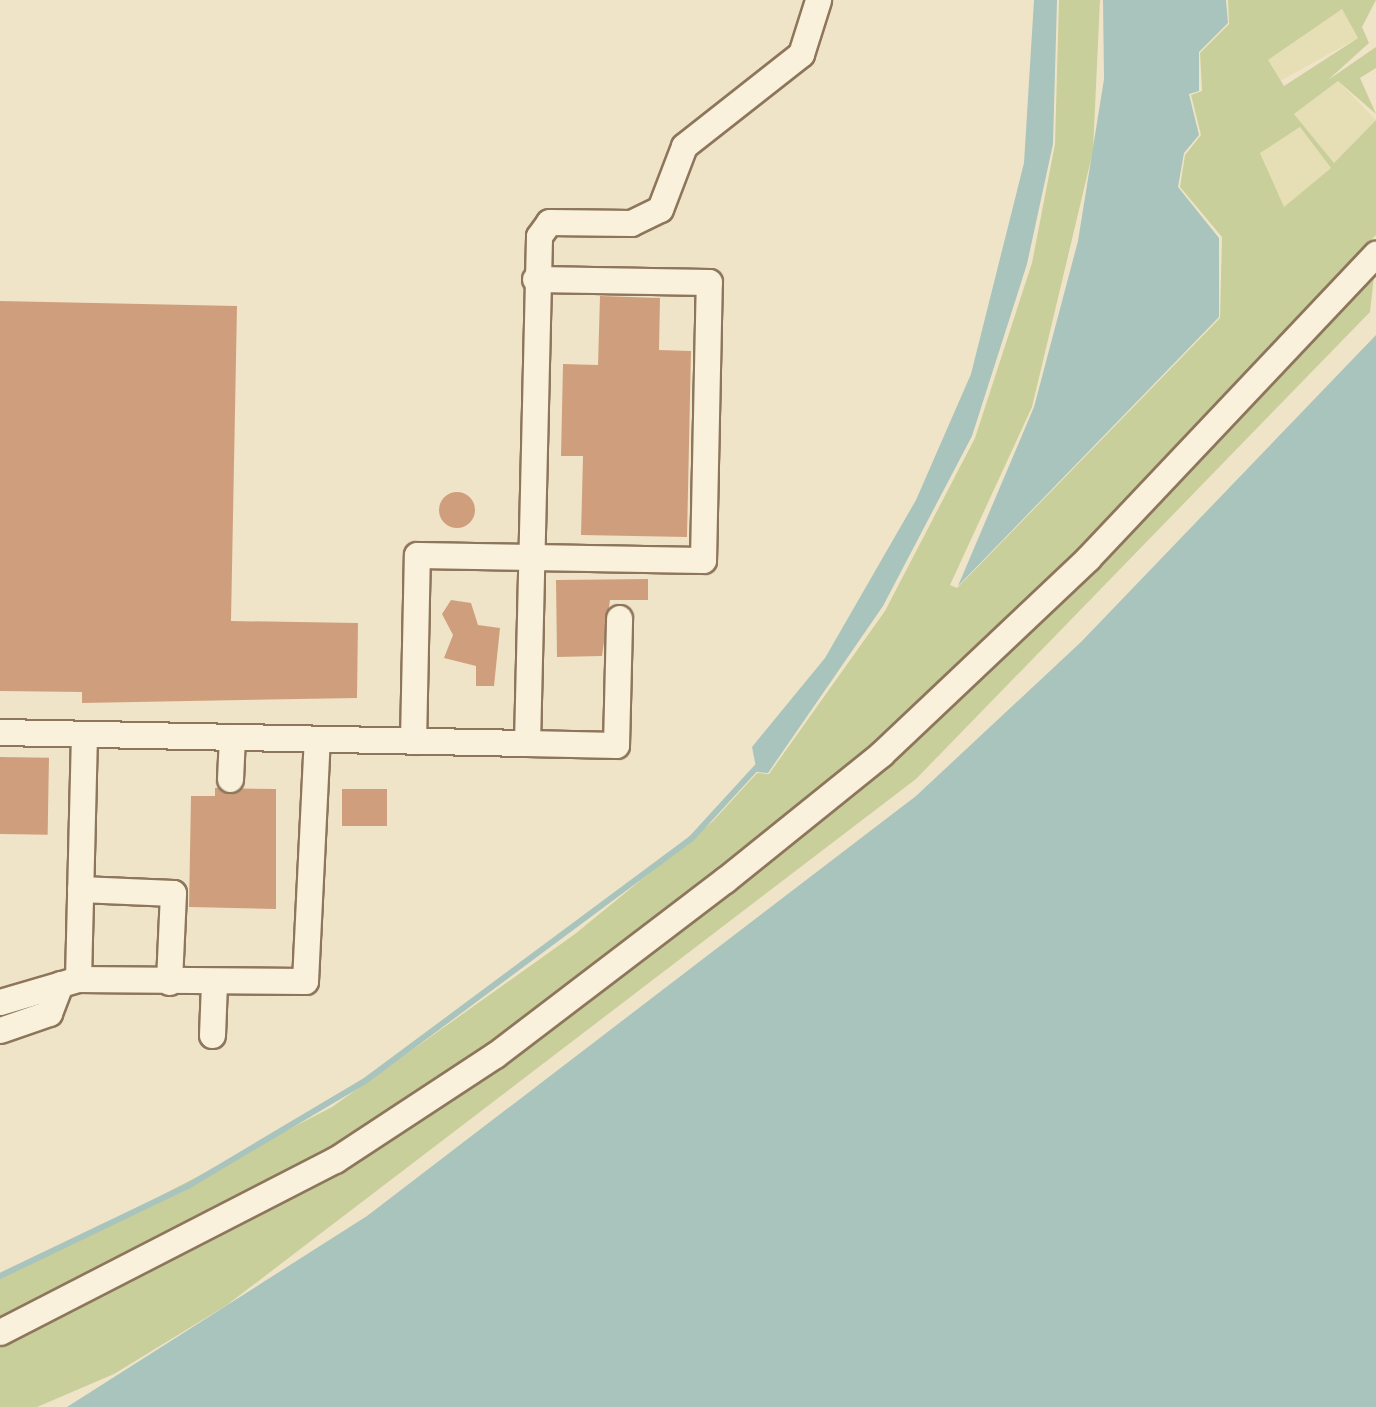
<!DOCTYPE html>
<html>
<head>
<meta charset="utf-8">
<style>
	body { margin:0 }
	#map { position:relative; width:1376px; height:1407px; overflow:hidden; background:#f0e4c8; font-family:"Libre Baskerville",serif }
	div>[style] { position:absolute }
	.farmland>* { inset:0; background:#e6deb5; transform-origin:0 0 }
	.green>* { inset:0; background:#c9cf9b }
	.water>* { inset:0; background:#a9c4bc }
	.stream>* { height:6px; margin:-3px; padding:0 3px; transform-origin:3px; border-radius:3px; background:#a9c4bc }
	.building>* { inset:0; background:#cf9f7d; transform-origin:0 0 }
	.round { border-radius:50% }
	.roads { filter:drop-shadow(2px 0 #8d765c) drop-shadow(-2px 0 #8d765c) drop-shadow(0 2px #8d765c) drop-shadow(0 -2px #8d765c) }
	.minor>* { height:25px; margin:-12.5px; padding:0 12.5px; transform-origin:12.5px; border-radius:12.5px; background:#faf1dc }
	span { translate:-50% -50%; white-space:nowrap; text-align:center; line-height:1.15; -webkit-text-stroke:8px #f7eed8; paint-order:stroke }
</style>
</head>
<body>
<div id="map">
	<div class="farmland">
		<div style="left:1342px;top:9px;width:33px;height:91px;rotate:61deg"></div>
		<div style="clip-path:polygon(1338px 81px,1376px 120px,1334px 163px,1294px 114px)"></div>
		<div style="clip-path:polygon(1300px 127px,1331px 168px,1283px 208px,1260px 152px)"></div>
	</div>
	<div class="green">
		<div style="clip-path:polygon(evenodd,1059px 0,1100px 0,1093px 151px,1032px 407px,950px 585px,957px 588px,1220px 318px,1222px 237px,1180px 187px,1185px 155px,1201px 135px,1191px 95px,1202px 91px,1200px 53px,1229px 24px,1228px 0,1376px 0,1362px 27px,1369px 43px,1328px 80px,1376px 47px,1376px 68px,1360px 78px,1376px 114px,1338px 81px,1294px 114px,1334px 163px,1376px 120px,1376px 235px,1002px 634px,877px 748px,556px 1000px,338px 1151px,0 1320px,0 1279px,332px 1107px,575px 934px,713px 821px,757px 773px,769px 774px,885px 611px,975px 438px,1032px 263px,1055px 144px,1059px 0,1342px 9px,1358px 38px,1284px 86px,1268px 60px,1342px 9px,1059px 0,1300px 127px,1331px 168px,1284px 207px,1260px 153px,1300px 127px)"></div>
		<div style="clip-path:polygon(1376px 258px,1370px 312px,916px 779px,227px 1305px,114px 1374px,37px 1407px,0 1407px,0 1335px,251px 1215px,882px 765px)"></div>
	</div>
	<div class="water">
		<div style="clip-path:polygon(1034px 0,1057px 0,1053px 144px,1027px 264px,972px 436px,883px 606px,768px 773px,757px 772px,752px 747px,825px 658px,916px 500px,971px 374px,1024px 163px)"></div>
		<div style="clip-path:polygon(1103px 0,1226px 0,1228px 23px,1199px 52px,1199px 91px,1189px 94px,1199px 135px,1184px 153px,1178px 187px,1219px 238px,1219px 317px,958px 586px,1034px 407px,1078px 241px,1104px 79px)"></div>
		<div style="clip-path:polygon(1376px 335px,1376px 1407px,67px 1407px,367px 1216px,916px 796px,1081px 642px)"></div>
	</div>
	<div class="stream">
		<div style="left:0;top:1276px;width:208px;rotate:-25.6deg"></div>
		<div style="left:188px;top:1186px;width:206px;rotate:-30.7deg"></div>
		<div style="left:365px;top:1081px;width:406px;rotate:-36.6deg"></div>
		<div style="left:691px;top:839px;width:99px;rotate:-47.5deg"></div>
	</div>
	<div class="building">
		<div style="clip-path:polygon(600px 296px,660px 298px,659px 350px,691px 351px,687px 537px,581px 535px,583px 456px,561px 456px,563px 364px,598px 365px)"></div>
		<div style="clip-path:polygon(0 301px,237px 306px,231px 621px,358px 623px,357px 698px,82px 703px,82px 692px,0 691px)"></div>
		<div class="round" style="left:439px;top:492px;width:36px;height:36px"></div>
		<div style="clip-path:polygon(648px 579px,648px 600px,610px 600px,602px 656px,557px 657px,556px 580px)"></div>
		<div style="clip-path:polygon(451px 600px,471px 603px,478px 625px,500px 628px,494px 686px,476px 686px,476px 666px,444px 658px,453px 635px,442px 614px)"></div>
		<div style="left:0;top:757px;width:49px;height:77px;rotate:1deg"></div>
		<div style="clip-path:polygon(215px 788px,276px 789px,276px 909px,189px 907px,191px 796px,215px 796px)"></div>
		<div style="left:387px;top:789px;width:37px;height:45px;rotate:90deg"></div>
	</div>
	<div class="roads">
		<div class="minor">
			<div style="left:0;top:732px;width:527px;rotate:1.2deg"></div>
			<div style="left:527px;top:743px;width:507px;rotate:-88.64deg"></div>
			<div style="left:539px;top:236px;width:17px;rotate:-54deg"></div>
			<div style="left:549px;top:222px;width:82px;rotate:0.7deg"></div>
			<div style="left:631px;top:223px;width:32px;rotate:-26deg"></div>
			<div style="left:660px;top:209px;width:67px;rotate:-69.1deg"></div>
			<div style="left:684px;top:146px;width:149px;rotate:-38.2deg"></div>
			<div style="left:801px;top:54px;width:57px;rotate:-72.5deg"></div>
			<div style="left:413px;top:741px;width:186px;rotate:-88.8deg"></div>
			<div style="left:417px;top:555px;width:286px;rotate:1deg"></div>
			<div style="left:703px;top:560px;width:278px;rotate:-88.8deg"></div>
			<div style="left:709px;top:282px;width:174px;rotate:-179deg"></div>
			<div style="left:527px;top:743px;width:89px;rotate:1.3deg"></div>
			<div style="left:616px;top:745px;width:127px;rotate:-88.6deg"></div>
			<div style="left:230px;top:779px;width:42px;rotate:-87.3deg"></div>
			<div style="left:80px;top:889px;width:93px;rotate:2.5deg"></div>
			<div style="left:173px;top:893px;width:89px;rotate:92.6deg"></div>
			<div style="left:78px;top:979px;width:244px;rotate:-88.6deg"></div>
			<div style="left:0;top:1002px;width:81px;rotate:-16.4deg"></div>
			<div style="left:78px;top:979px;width:227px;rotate:0.5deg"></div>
			<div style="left:305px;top:981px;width:242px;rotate:-87.2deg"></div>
			<div style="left:0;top:1030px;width:52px;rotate:-19.1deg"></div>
			<div style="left:49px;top:1013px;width:31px;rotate:-69deg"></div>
			<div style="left:212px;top:1035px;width:52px;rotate:-87.8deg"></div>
			<div style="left:0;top:1332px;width:377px;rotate:-27.2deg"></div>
			<div style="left:335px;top:1160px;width:191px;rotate:-33.3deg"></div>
			<div style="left:495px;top:1055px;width:289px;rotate:-37.3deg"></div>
			<div style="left:725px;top:880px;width:201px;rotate:-38.9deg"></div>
			<div style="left:881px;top:754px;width:285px;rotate:-43.4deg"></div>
			<div style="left:1088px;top:558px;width:419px;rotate:-46.6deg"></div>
		</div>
	</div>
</div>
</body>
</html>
